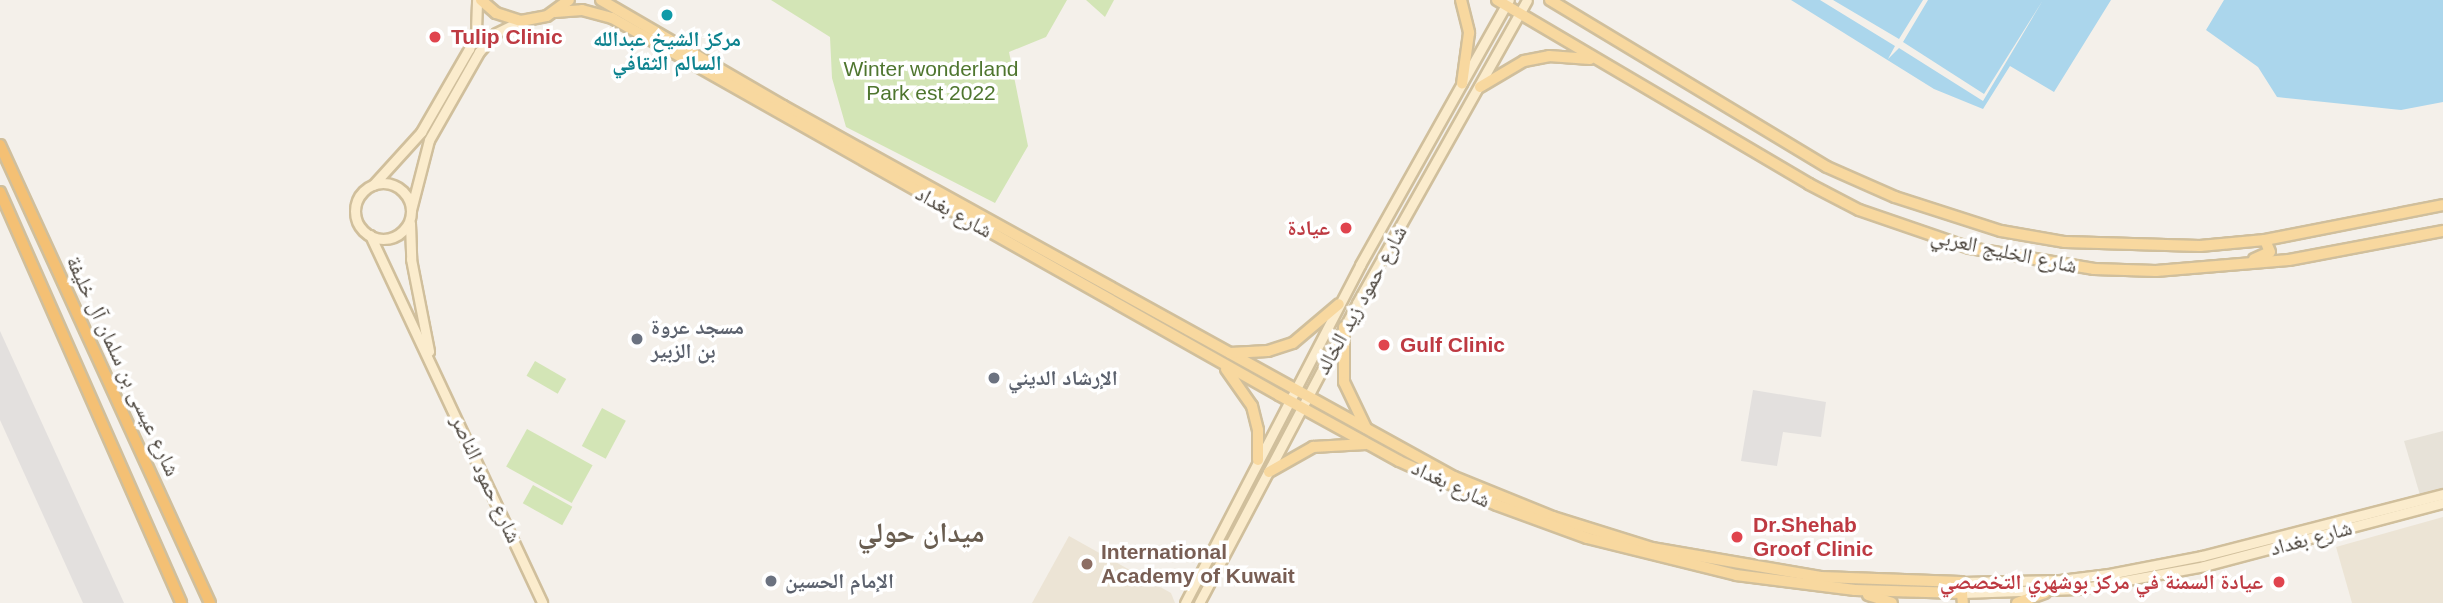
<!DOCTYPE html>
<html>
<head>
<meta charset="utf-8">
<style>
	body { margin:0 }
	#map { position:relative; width:2443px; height:603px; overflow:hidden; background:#f4f0ea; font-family:Helvetica,"Noto Naskh Arabic",sans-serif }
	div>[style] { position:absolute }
	.residential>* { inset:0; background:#e7e2d8 }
	.education>* { inset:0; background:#ece4d5 }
	.green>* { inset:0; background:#d3e5b6; transform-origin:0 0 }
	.parking>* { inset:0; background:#e3e0de }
	.water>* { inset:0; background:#abd6ec }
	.pier>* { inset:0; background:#f4f0ea }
	.roads { filter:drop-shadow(2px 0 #d0bf9c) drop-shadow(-2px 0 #d0bf9c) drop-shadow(0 2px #d0bf9c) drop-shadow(0 -2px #d0bf9c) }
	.secondary>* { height:9px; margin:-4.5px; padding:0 4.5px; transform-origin:4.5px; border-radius:4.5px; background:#fbeccd }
	.secondary>.ring { margin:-4.5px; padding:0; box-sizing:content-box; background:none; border:9px solid #fbeccd; border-radius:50% }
	.primary>* { height:10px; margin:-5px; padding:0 5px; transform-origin:5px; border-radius:5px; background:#f8d89f }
	.highway>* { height:10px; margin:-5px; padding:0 5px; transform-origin:5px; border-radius:5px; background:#f4c074 }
	.dots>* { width:19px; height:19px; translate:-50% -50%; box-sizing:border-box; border:4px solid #fff; border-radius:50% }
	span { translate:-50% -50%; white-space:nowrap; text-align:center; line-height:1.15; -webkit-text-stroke:7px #fff; paint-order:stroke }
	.health-label { font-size:21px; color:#be3a42; font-weight:700 }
	.left { translate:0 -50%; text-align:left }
	.right { translate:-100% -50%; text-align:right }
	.culture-label { font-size:21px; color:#0d838f; font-weight:700 }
	.park-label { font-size:21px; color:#4f762f }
	.street-label { font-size:21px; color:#474038 }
	.worship-label { font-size:21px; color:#5b616d; font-weight:700 }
	.education-label { font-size:21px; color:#785e54; font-weight:700 }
	.district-label { font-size:28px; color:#695d50; font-weight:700 }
</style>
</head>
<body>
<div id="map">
	<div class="residential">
		<div style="clip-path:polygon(2443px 431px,2443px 489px,2420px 495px,2404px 441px)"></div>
	</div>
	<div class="education">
		<div style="clip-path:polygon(2443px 517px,2443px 603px,2352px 603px,2336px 547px)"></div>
		<div style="clip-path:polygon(1069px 536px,1171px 593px,1175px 603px,1032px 603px)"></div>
	</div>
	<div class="green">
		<div style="clip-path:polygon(771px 0,1067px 0,1046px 37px,1009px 52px,1028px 146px,995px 203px,846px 127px,832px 78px,830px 37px)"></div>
		<div style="clip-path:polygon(1086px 0,1114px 0,1105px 17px)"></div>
		<div style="left:535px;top:361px;width:36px;height:17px;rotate:30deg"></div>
		<div style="left:602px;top:408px;width:27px;height:43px;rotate:28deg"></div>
		<div style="left:527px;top:429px;width:75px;height:43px;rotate:29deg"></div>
		<div style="left:533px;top:485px;width:45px;height:21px;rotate:29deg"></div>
	</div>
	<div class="parking">
		<div style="clip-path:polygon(0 331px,124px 603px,83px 603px,0 420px)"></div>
		<div style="clip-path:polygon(1753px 390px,1826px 402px,1821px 437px,1783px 432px,1777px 466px,1741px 461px)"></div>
	</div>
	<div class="water">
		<div style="clip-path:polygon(1791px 0,2111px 0,2054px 92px,2010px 66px,1983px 109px,1934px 89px)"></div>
		<div style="clip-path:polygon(2224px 0,2443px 0,2443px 102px,2401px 110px,2277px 97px,2258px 67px,2206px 30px)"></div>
	</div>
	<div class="pier">
		<div style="clip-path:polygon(1820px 0,1833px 0,1899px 39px,1923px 0,1928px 0,1903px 42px,1984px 94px,2043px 0,1983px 101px,1899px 48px,1888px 59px,1895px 46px)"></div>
	</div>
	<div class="roads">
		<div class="secondary">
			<div class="ring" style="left:355px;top:183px;width:47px;height:47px"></div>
			<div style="left:373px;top:185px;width:72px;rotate:-47.8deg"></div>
			<div style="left:421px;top:132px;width:96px;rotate:-60deg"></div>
			<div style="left:469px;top:49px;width:19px;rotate:-69deg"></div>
			<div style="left:476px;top:31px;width:31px;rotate:-88deg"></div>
			<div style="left:411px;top:210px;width:72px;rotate:-75.6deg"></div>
			<div style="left:429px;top:140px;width:101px;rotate:-60.4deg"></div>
			<div style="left:479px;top:52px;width:25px;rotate:-48deg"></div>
			<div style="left:496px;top:33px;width:28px;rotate:-26deg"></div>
			<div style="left:410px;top:223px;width:36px;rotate:88deg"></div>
			<div style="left:411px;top:259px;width:94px;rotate:78.9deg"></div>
			<div style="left:370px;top:235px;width:406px;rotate:64.9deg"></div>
			<div style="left:1961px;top:582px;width:99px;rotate:-1.2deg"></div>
			<div style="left:2060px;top:580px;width:49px;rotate:-7deg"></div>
			<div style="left:2109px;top:574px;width:95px;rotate:-11deg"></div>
			<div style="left:2202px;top:556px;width:249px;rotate:-14.4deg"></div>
			<div style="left:1962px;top:593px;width:116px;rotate:-2deg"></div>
			<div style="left:2078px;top:589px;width:128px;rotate:-10.3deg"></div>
			<div style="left:2204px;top:566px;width:247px;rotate:-14.8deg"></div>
			<div style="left:1185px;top:603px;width:381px;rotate:-62.6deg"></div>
			<div style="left:1360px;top:265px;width:304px;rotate:-60.7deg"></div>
			<div style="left:1199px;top:603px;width:339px;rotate:-62.2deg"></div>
			<div style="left:1357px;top:303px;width:347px;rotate:-60.7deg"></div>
		</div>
		<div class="primary">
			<div style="left:481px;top:0;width:20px;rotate:41deg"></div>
			<div style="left:496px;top:13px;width:26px;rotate:18deg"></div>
			<div style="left:521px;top:21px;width:26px;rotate:-11deg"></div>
			<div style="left:547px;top:16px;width:27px;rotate:-36deg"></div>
			<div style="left:601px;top:0;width:211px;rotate:30.2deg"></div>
			<div style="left:783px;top:106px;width:767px;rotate:28.94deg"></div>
			<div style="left:1454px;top:477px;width:107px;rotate:22deg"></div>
			<div style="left:1553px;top:517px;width:104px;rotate:17.4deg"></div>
			<div style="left:1652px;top:548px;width:171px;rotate:9.7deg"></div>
			<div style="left:1821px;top:577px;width:140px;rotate:2deg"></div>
			<div style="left:1961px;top:582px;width:21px;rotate:85deg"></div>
			<div style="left:1461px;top:0;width:34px;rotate:76deg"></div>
			<div style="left:1469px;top:33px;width:51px;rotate:97.8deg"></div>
			<div style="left:1497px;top:0;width:362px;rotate:30.5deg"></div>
			<div style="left:1809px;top:184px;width:56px;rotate:27.5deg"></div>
			<div style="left:1859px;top:210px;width:117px;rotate:18.9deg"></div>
			<div style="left:1970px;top:248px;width:126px;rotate:9.6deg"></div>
			<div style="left:2094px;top:269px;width:62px;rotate:1.8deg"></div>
			<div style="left:2156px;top:271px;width:133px;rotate:-4.7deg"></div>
			<div style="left:2289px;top:260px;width:157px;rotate:-10.7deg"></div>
			<div style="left:1550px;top:0;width:323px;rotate:31.1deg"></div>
			<div style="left:1827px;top:167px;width:74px;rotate:23.8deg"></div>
			<div style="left:1895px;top:197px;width:111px;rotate:17.8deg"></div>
			<div style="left:2001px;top:231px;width:65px;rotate:9.8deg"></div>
			<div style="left:2065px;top:242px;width:135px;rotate:1.7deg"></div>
			<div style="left:2200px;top:246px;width:65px;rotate:-5.3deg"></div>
			<div style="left:2265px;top:240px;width:181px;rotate:-11.1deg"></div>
			<div style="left:555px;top:12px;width:27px;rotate:-4deg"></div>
			<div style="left:582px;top:10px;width:31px;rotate:15deg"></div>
			<div style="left:612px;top:18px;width:766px;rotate:29.48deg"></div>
			<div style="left:1279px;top:395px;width:137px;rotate:28.8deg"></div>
			<div style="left:1399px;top:461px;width:107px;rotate:24.2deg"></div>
			<div style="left:1497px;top:505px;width:96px;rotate:20.1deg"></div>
			<div style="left:1587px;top:538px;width:154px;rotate:13.9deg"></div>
			<div style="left:1736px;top:575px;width:120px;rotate:7.2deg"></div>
			<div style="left:1855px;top:590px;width:107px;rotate:1.6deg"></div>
			<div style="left:1480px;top:87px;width:51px;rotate:-30.6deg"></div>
			<div style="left:1524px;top:61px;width:25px;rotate:-11deg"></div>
			<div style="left:1549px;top:56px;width:41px;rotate:4.2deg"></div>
			<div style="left:2254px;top:259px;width:17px;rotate:-24deg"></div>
			<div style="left:2270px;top:252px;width:13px;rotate:-113deg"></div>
			<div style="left:1344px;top:327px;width:55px;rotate:90deg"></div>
			<div style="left:1344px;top:382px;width:51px;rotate:64.4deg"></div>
			<div style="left:1230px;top:353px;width:38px;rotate:-3deg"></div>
			<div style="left:1268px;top:351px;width:26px;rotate:-18deg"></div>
			<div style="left:1293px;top:343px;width:60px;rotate:-40.3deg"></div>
			<div style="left:1226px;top:369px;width:45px;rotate:54.9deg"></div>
			<div style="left:1252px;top:406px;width:25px;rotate:76deg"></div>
			<div style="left:1258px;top:430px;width:30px;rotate:90deg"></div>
			<div style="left:1269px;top:472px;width:51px;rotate:-29.6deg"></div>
			<div style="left:1313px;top:447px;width:53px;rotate:-3.2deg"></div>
			<div style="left:1868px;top:595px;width:25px;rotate:18deg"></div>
			<div style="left:2017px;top:603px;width:30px;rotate:-20deg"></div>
		</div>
		<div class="highway">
			<div style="left:0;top:145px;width:504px;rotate:65.37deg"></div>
			<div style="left:0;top:192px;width:449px;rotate:66.2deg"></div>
		</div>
	</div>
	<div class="dots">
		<div style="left:667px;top:15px;background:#0f9aa8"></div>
		<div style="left:435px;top:37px;background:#e0444e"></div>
		<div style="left:1346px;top:228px;background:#e0444e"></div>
		<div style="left:637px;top:339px;background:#6b7280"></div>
		<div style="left:1384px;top:345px;background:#e0444e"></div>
		<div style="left:994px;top:378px;background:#6b7280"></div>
		<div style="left:1737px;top:537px;background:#e0444e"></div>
		<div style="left:1087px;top:564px;background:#8d6e63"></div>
		<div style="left:771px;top:581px;background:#6b7280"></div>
		<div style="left:2279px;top:582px;background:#e0444e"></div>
	</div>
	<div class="health-label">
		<span class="left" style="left:451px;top:37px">Tulip Clinic</span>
		<span class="right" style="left:1330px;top:228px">عيادة</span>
		<span class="left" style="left:1400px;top:345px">Gulf Clinic</span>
		<span class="left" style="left:1753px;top:537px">Dr.Shehab<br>Groof Clinic</span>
		<span class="right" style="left:2263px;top:582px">عيادة السمنة في مركز بوشهري التخصصي</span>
	</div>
	<div class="culture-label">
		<span style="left:667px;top:51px">مركز الشيخ عبدالله<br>السالم الثقافي</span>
	</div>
	<div class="park-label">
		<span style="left:931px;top:81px">Winter wonderland<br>Park est 2022</span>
	</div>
	<div class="street-label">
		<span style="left:954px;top:212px;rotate:29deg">شارع بغداد</span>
		<span style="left:2004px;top:251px;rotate:12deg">شارع الخليج العربي</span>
		<span style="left:1361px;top:300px;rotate:-61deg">شارع حمود زيد الخالد</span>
		<span style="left:123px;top:366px;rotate:65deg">شارع عيسى بن سلمان آل خليفة</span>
		<span style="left:486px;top:479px;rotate:65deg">شارع حمود الناصر</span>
		<span style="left:1451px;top:484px;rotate:25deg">شارع بغداد</span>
		<span style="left:2311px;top:538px;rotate:-15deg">شارع بغداد</span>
	</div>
	<div class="worship-label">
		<span class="left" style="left:651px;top:339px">مسجد عروة<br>بن الزبير</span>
		<span class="left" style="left:1008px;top:378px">الإرشاد الديني</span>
		<span class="left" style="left:785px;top:581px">الإمام الحسين</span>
	</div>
	<div class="education-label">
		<span class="left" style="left:1101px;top:564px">International<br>Academy of Kuwait</span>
	</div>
	<div class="district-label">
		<span style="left:921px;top:533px">ميدان حولي</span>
	</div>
</div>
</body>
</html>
